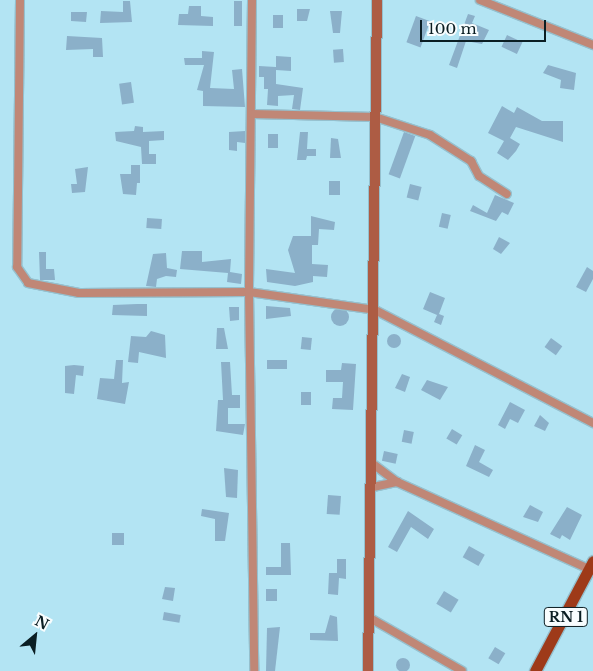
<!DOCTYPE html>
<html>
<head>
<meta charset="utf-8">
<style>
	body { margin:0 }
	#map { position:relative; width:593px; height:671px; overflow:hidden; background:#b3e4f3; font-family:"Libre Baskerville",serif }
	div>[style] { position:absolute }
	.building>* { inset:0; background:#8bb0c9; transform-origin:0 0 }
	.round { border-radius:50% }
	.roads { filter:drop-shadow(1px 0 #95c0ce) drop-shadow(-1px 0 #95c0ce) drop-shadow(0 1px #95c0ce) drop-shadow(0 -1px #95c0ce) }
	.street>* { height:8px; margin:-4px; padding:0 4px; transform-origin:4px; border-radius:4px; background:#c08776 }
	.secondary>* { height:10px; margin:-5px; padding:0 5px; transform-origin:5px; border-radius:5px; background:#ad5c44 }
	.primary>* { height:11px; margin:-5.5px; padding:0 5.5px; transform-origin:5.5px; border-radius:5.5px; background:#9e3a19 }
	span { translate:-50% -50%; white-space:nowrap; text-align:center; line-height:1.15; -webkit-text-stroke:4.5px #f8fdfe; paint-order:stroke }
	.shield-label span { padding:1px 4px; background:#f8fdfe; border:1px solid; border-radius:4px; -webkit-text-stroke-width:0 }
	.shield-label { font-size:14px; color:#0b1e23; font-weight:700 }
	.north { position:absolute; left:10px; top:611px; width:50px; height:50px; -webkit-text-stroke:4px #f8fdfe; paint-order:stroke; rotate:28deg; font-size:14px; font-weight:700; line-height:20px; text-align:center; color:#0b1e23 }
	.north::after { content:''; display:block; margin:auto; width:18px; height:22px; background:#0b1e23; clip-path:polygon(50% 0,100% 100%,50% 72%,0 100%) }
	.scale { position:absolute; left:420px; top:20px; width:126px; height:22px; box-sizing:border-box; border:2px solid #0b1e23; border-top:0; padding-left:6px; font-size:15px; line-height:18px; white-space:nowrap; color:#0b1e23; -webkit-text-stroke:4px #f8fdfe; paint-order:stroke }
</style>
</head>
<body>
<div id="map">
	<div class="building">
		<div style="clip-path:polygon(123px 1px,130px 1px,132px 22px,100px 23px,101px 11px,123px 12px)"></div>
		<div style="left:234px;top:1px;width:8px;height:25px"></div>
		<div style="clip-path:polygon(189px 6px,201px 6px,201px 16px,213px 17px,213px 26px,178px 25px,179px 14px,188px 14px)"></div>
		<div style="clip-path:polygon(297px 9px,310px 9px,307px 21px,297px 21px)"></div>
		<div style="clip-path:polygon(330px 11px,342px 11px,340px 33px,333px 33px)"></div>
		<div style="clip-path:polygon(71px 12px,87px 12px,86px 22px,71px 21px)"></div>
		<div style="clip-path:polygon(468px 14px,475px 16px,472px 23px,489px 30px,482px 44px,466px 41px,457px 68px,449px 65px)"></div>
		<div style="left:273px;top:15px;width:10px;height:13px"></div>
		<div style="left:416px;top:16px;width:15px;height:28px;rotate:20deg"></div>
		<div style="left:507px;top:35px;width:17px;height:13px;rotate:25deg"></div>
		<div style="clip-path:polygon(67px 36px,102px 38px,103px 57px,93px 57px,93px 49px,66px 50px)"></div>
		<div style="left:343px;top:49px;width:13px;height:10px;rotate:86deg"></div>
		<div style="clip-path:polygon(202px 51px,214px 52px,210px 88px,234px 89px,232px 70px,242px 69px,245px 107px,203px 106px,203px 91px,197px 90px,204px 65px,185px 65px,184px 58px,202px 58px)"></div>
		<div style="clip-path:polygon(276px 56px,291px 57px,291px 71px,276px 70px,276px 84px,303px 88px,300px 110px,292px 109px,294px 95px,278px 96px,278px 106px,267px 105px,268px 89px,264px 89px,264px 77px,259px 77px,259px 66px,276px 67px)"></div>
		<div style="clip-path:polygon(548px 65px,576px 73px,574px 90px,560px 88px,561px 80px,543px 73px)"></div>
		<div style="left:131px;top:82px;width:21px;height:12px;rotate:82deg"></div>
		<div style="clip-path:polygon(502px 106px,514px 113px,517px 107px,542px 121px,563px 121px,563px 142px,516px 127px,510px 138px,520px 144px,516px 151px,508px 160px,497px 153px,504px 141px,488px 133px)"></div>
		<div style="clip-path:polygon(135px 126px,143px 127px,143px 132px,164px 131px,164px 140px,149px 141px,149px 154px,156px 154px,156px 164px,142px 164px,141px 147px,116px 141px,115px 132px,134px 131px)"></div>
		<div style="clip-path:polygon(245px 131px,245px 143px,237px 142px,237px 151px,229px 150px,229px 132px)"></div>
		<div style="clip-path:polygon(300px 132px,308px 132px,307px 149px,316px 149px,316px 156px,307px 156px,306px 160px,297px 160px)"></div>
		<div style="left:404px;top:132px;width:12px;height:45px;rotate:20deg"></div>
		<div style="left:268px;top:134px;width:10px;height:14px"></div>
		<div style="clip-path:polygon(331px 138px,338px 139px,341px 158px,330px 158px)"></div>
		<div style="clip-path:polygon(131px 165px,140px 165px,140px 183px,137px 183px,136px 195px,123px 194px,120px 174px,131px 174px)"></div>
		<div style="clip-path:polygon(88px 167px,85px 192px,72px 193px,71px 184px,77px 184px,75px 169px)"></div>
		<div style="left:329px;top:181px;width:11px;height:14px"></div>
		<div style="left:410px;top:184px;width:12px;height:14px;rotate:14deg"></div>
		<div style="clip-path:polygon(495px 195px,514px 203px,508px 215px,502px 212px,496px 221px,470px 211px,473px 205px,487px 213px)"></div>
		<div style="left:442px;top:213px;width:9px;height:14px;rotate:13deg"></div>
		<div style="clip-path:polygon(311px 216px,335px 222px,334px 230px,319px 229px,318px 245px,312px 245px,312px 264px,328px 265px,327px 277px,313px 276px,313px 282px,295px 286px,267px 282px,266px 269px,295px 273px,288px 250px,293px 236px,311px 236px)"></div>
		<div style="left:147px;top:218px;width:15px;height:10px;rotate:4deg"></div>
		<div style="clip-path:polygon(499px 237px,510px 243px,501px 254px,493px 249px)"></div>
		<div style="clip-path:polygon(182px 251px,202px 251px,202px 262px,231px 259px,230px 272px,242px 274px,241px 284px,227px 282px,228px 273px,180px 269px)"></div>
		<div style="clip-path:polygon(39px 252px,46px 252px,46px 269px,54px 269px,55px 280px,40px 280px)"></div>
		<div style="clip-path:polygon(166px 253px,167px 268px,177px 270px,176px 277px,166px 276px,157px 279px,156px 287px,146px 286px,153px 254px)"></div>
		<div style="clip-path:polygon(587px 267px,593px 271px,593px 279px,586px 292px,576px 287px)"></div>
		<div style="clip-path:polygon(430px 292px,445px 298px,439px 314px,444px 316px,441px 325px,434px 322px,437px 315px,423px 309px)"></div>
		<div style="clip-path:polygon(137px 304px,147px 304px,147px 316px,112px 315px,113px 305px)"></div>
		<div style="clip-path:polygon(266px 306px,290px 308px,291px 316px,266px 319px)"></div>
		<div style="clip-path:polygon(229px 307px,239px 307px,239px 320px,230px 321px)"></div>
		<div class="round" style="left:331px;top:308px;width:18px;height:18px"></div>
		<div style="clip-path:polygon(217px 328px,224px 328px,228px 349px,216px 349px)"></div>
		<div style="clip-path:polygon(151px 331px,165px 335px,166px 358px,139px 352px,138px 363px,128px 362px,131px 336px,146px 337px)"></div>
		<div class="round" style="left:387px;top:334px;width:14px;height:14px"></div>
		<div style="left:302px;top:337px;width:10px;height:12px;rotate:6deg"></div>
		<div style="left:551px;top:338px;width:14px;height:11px;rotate:36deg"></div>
		<div style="clip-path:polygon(116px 360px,123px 360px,122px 383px,129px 382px,125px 404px,97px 399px,100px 378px,114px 379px)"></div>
		<div style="left:287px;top:360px;width:9px;height:20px;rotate:90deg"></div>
		<div style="clip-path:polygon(221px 362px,230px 362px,232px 395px,240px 395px,240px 408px,228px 408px,228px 424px,245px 424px,243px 435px,216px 431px,218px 400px,223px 400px)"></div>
		<div style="clip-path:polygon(342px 363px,356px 364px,353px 410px,332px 409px,333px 398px,342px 398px,343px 382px,326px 382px,326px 370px,341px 370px)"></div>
		<div style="clip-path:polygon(74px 365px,84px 366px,83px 376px,76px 375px,74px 394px,65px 393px,65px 366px)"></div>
		<div style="clip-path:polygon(402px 374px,410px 377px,405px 392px,395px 388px)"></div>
		<div style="clip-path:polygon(427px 380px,448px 387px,440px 400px,421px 390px)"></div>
		<div style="left:301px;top:392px;width:10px;height:13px"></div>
		<div style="clip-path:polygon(510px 402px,525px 410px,518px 423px,510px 419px,505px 429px,498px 425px)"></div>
		<div style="clip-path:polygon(540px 415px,549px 423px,545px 431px,534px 426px)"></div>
		<div style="left:452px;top:429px;width:12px;height:11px;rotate:31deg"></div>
		<div style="left:404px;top:430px;width:10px;height:12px;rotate:11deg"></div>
		<div style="clip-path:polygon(475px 445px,485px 450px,479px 462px,493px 470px,489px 477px,466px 466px)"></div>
		<div style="left:384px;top:451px;width:14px;height:10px;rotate:12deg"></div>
		<div style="clip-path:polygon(224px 468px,238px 470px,237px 498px,226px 497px)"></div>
		<div style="left:328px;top:495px;width:13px;height:19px;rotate:4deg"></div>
		<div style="clip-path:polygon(530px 505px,543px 512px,538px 522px,523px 517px)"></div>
		<div style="clip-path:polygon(567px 507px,582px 515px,570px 540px,562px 535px,560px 539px,550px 534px)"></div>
		<div style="clip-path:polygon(202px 509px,229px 513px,225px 541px,215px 541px,215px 519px,201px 516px)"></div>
		<div style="clip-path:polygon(408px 511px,434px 529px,428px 539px,411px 527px,397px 552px,388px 547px)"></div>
		<div style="left:112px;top:533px;width:12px;height:12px"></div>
		<div style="clip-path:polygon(281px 543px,290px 543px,291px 575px,266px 575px,266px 567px,281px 567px)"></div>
		<div style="left:469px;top:546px;width:18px;height:13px;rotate:29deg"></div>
		<div style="clip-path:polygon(337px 559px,346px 559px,346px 579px,339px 578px,338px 595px,328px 594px,329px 573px,337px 573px)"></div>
		<div style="clip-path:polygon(165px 587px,175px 588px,173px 601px,162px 599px)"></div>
		<div style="left:266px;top:589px;width:11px;height:12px"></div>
		<div style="left:444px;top:591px;width:17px;height:15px;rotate:31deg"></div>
		<div style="left:164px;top:612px;width:17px;height:8px;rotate:10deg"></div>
		<div style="clip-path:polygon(330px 615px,337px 617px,338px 641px,310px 640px,310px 633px,325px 633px)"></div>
		<div style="clip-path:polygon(280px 627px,275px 671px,266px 671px,267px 628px)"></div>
		<div style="left:495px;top:647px;width:12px;height:13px;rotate:31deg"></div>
		<div class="round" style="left:396px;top:658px;width:14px;height:14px"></div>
	</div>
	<div class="roads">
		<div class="street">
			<div style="left:20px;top:0;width:267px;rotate:90.6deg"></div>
			<div style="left:17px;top:267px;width:19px;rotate:55deg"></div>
			<div style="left:28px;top:283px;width:52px;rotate:11.1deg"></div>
			<div style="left:79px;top:293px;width:170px;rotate:-0.3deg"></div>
			<div style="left:249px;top:292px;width:127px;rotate:8.1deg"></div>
			<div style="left:375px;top:310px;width:246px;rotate:27.4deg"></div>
			<div style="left:252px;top:0;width:292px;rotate:90.6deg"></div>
			<div style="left:249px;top:292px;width:379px;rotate:89.2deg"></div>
			<div style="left:480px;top:0;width:122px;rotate:21.7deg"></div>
			<div style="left:253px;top:114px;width:122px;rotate:1.4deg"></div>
			<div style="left:375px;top:117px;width:58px;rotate:18.1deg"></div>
			<div style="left:430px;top:135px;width:49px;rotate:32.4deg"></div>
			<div style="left:471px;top:161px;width:17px;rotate:62deg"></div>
			<div style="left:479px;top:176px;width:33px;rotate:33deg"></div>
			<div style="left:373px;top:464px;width:30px;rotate:37deg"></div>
			<div style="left:373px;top:487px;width:25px;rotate:-12deg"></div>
			<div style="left:397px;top:482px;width:211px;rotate:24.4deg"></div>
			<div style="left:370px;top:618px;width:106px;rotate:29.9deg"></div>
		</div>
		<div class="secondary">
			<div style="left:368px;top:671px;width:671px;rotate:-89.23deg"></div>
		</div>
		<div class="primary">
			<div style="left:535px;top:671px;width:124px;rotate:-62.2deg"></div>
		</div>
	</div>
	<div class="shield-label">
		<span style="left:566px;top:617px">RN 1</span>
	</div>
	<div class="north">N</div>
	<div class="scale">100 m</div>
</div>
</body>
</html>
